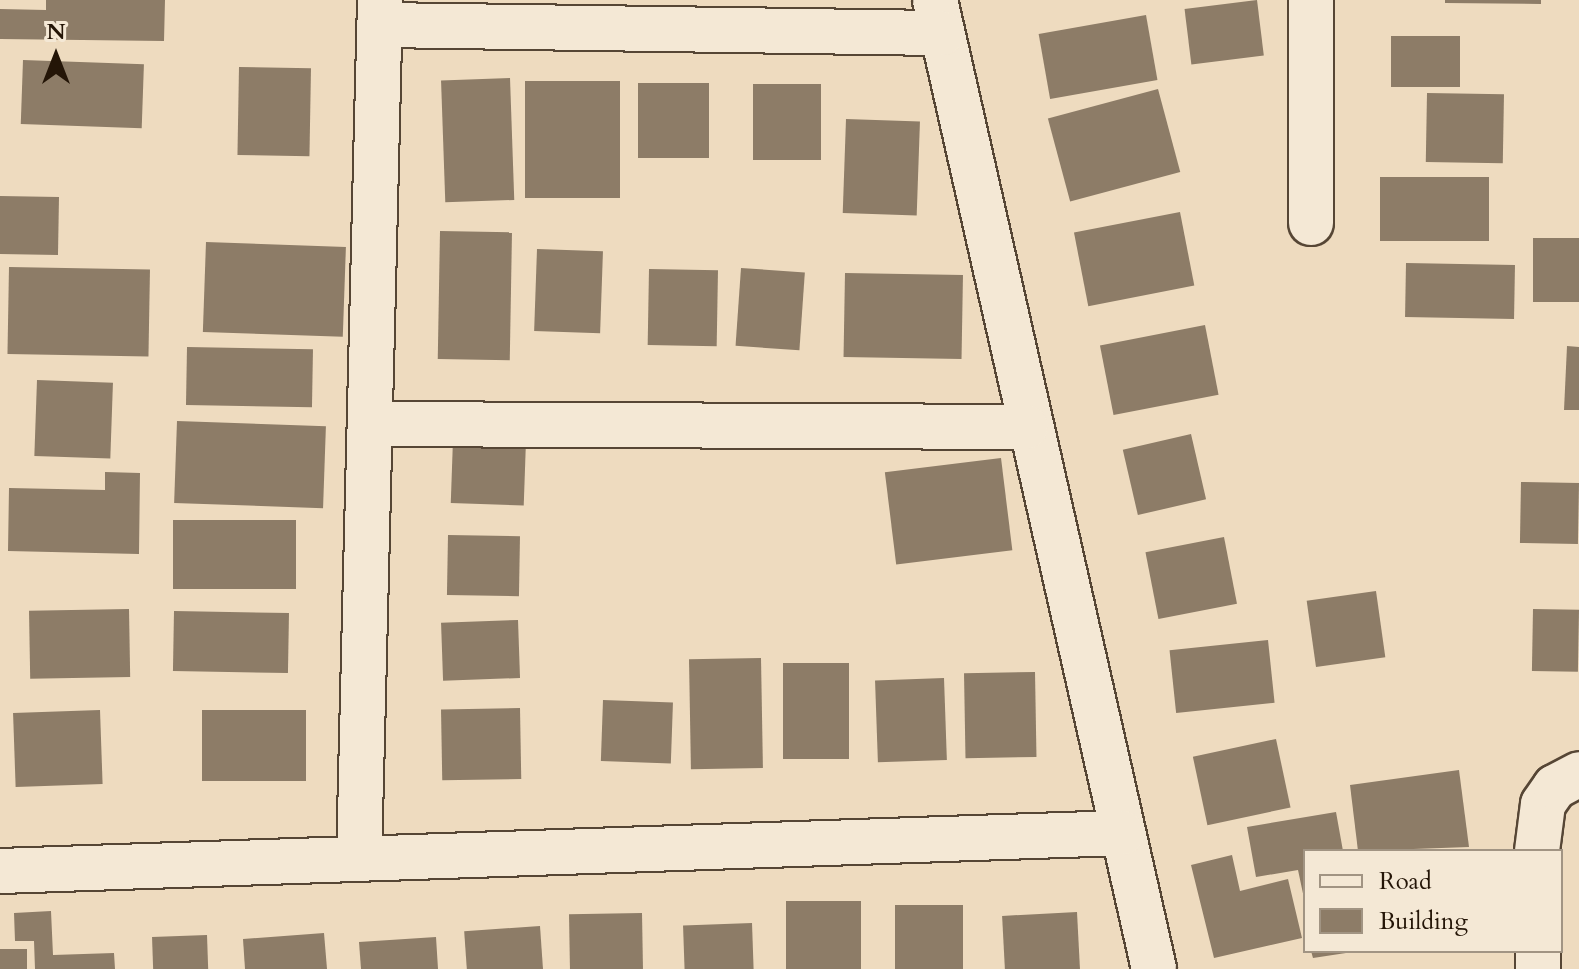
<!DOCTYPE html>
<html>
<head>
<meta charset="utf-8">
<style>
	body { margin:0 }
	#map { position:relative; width:1579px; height:969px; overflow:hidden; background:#eedbbf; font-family:Cardo,serif }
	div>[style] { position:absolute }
	.building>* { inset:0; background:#8d7c67; transform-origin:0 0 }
	.roads { filter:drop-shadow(2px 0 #564635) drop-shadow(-2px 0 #564635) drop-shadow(0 2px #564635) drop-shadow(0 -2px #564635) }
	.minor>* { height:44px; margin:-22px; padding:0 22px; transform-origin:22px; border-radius:22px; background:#f4e8d5 }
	span { translate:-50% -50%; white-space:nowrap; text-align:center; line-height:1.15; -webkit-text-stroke:6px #f4e8d5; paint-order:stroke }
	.legend { position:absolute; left:1303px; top:849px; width:260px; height:104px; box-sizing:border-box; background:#f4e8d5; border:2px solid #a19483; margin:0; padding:10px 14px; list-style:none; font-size:24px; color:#241507 }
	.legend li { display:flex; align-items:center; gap:16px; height:40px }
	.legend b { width:40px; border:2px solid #a19483 }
	.north { position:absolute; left:16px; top:16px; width:80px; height:80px; -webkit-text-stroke:6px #f4e8d5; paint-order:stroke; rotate:0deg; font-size:22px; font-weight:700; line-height:32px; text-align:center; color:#241507 }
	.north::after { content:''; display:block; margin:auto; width:28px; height:36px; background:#241507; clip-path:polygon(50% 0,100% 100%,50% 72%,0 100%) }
</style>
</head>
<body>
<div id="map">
	<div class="building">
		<div style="clip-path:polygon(46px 0,165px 0,164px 41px,0 39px,0 9px,46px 10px)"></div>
		<div style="left:1257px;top:0;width:56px;height:73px;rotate:83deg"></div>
		<div style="clip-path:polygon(1445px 0,1541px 0,1541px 4px,1445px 3px)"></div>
		<div style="left:1146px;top:15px;width:66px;height:109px;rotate:80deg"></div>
		<div style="left:1391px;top:36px;width:69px;height:51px"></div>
		<div style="left:23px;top:60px;width:121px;height:64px;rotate:2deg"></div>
		<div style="left:239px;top:67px;width:72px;height:88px;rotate:1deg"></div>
		<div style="left:510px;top:78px;width:122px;height:69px;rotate:88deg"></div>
		<div style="left:620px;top:81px;width:117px;height:95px;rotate:90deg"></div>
		<div style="left:709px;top:83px;width:75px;height:71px;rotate:90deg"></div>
		<div style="left:753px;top:84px;width:68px;height:76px"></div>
		<div style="left:1158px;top:89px;width:86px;height:114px;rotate:75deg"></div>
		<div style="left:1427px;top:93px;width:77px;height:69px;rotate:1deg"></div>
		<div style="left:846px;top:119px;width:74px;height:94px;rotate:2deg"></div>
		<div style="left:1489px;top:177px;width:64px;height:109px;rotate:90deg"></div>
		<div style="left:0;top:196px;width:59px;height:58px;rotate:1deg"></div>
		<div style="left:1180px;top:212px;width:75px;height:108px;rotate:79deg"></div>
		<div style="left:440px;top:231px;width:72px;height:128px;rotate:1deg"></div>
		<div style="left:1533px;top:238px;width:46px;height:64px"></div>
		<div style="left:206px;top:242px;width:140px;height:90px;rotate:2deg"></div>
		<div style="left:537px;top:249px;width:66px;height:82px;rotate:2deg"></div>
		<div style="left:1406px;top:263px;width:109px;height:54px;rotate:1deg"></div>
		<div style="left:9px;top:267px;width:141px;height:87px;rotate:1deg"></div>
		<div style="left:741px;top:268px;width:64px;height:78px;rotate:4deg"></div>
		<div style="left:649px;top:269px;width:69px;height:76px;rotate:1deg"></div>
		<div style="left:845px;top:273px;width:118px;height:84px;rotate:1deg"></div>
		<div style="left:1205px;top:325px;width:71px;height:107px;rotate:79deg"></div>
		<div style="clip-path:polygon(1567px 346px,1579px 347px,1579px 410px,1564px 410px)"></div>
		<div style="left:187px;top:347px;width:126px;height:58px;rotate:1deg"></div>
		<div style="left:37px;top:380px;width:76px;height:76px;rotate:2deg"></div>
		<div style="left:177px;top:421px;width:149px;height:82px;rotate:2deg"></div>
		<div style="left:1191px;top:434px;width:67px;height:70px;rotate:77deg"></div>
		<div style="left:453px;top:439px;width:73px;height:64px;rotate:2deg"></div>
		<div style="left:1001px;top:458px;width:93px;height:117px;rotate:83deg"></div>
		<div style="clip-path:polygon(105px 472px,140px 473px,139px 554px,8px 551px,9px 488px,105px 490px)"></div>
		<div style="left:1521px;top:482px;width:58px;height:61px;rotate:1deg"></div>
		<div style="left:173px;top:520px;width:123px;height:69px"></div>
		<div style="left:448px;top:535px;width:72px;height:60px;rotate:1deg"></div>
		<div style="left:1224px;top:537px;width:68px;height:80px;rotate:79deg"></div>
		<div style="left:1376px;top:591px;width:67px;height:70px;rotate:82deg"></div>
		<div style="left:129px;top:609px;width:68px;height:100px;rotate:89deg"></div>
		<div style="left:1533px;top:609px;width:46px;height:62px;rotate:1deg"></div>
		<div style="left:174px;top:611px;width:115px;height:60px;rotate:1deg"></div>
		<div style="left:518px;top:620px;width:58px;height:77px;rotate:88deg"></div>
		<div style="left:1268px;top:640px;width:63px;height:99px;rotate:84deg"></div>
		<div style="left:761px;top:658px;width:110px;height:72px;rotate:89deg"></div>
		<div style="left:783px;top:663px;width:66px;height:96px"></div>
		<div style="left:1035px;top:672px;width:85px;height:71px;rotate:89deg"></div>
		<div style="left:944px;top:678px;width:82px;height:69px;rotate:88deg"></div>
		<div style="left:603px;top:700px;width:70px;height:61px;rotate:2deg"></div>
		<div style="left:520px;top:708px;width:71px;height:79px;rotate:89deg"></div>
		<div style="left:100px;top:710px;width:74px;height:87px;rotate:88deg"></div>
		<div style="left:202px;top:710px;width:104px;height:71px"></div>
		<div style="left:1276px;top:739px;width:70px;height:85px;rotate:78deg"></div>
		<div style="clip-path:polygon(1459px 770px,1469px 847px,1358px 851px,1350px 785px)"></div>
		<div style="clip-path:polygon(1336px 812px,1343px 851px,1305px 851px,1305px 903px,1298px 870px,1256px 877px,1247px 827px)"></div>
		<div style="clip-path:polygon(1232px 855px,1240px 891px,1288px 879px,1302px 938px,1214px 958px,1191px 865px)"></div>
		<div style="left:786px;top:901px;width:75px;height:68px"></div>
		<div style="left:895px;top:905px;width:68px;height:64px"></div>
		<div style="clip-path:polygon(51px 911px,53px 955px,114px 953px,115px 969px,35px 969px,34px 941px,15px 941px,14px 913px)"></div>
		<div style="left:1077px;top:912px;width:57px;height:75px;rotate:87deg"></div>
		<div style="left:642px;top:913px;width:56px;height:73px;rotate:89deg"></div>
		<div style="left:752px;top:923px;width:46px;height:69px;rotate:88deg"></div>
		<div style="left:540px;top:926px;width:43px;height:76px;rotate:86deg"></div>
		<div style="clip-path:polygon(324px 933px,327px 969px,245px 969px,243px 939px)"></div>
		<div style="left:207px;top:935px;width:34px;height:55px;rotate:88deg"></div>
		<div style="clip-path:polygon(436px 937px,438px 969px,361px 969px,359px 942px)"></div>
		<div style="left:27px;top:949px;width:20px;height:27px;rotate:90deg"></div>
		<div style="clip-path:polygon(1311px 951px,1346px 951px,1346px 953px,1313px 958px)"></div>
	</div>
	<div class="roads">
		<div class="minor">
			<div style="left:935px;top:0;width:993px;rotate:77.26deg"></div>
			<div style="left:1311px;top:0;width:223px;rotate:90deg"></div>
			<div style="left:380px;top:25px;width:562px;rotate:0.82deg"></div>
			<div style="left:371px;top:424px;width:655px;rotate:0.26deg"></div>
			<div style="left:1537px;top:851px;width:47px;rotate:-82.7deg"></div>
			<div style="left:1543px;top:804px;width:21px;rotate:-55deg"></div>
			<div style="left:1555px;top:787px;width:27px;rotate:-28deg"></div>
			<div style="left:359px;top:859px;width:859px;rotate:-88.6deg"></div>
			<div style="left:0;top:871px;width:1123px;rotate:-1.94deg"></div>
			<div style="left:1538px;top:951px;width:18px;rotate:90deg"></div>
		</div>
	</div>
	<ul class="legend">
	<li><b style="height:10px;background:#f4e8d5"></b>Road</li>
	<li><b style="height:22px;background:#8d7c67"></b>Building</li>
	</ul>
	<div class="north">N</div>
</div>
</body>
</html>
